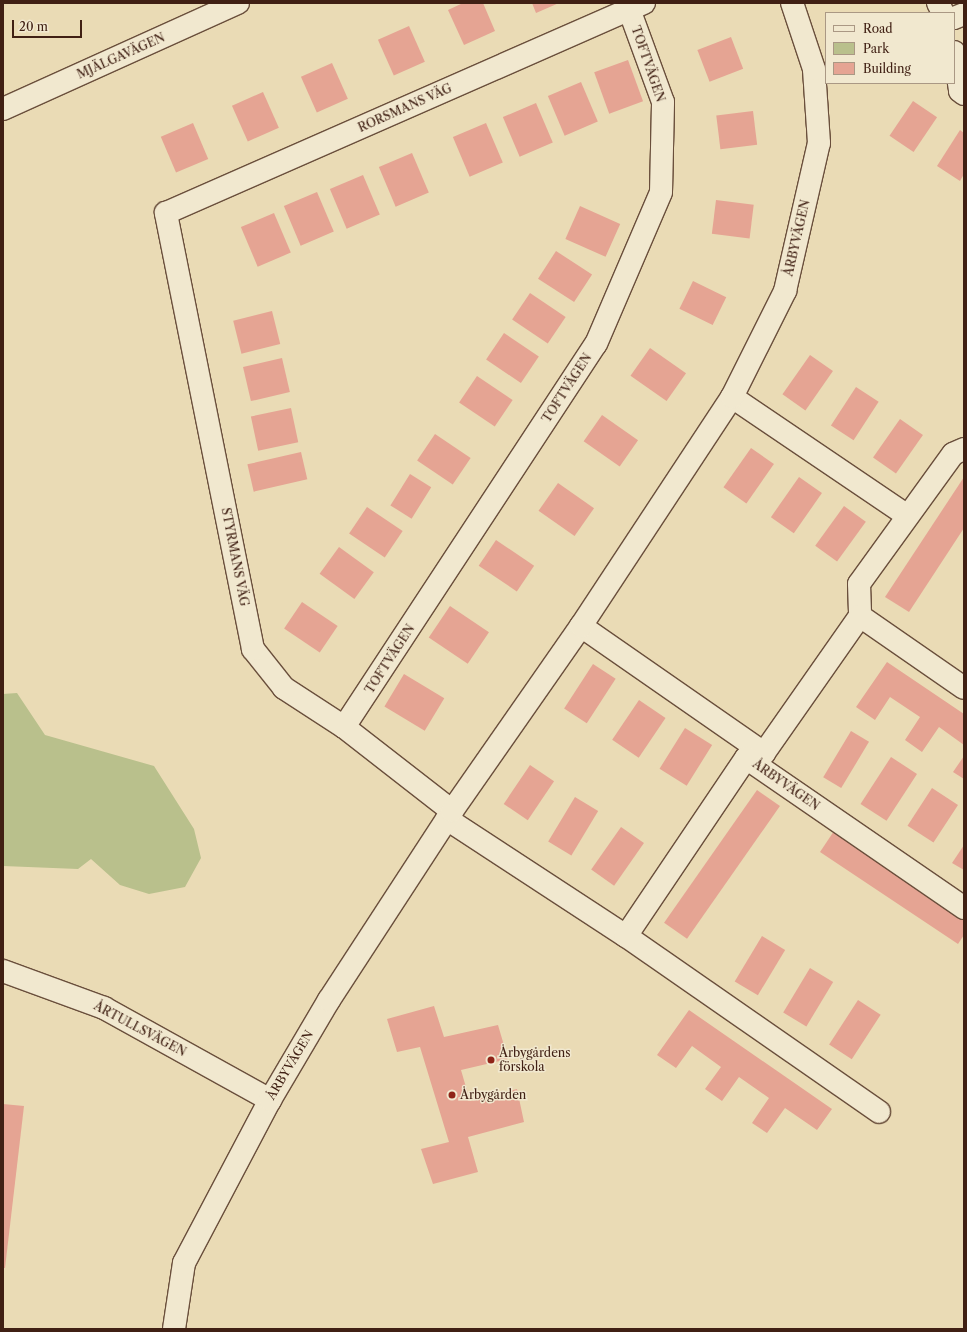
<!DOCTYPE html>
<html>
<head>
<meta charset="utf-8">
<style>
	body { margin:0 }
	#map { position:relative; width:967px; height:1332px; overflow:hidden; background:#eadbb5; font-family:"Libre Caslon Text",serif }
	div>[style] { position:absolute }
	.green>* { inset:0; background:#b9c08c }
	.building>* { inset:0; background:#e5a493; transform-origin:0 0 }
	.roads { filter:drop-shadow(1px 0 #6a4f3c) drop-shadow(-1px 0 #6a4f3c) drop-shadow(0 1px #6a4f3c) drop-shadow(0 -1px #6a4f3c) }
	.minor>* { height:22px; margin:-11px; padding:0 11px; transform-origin:11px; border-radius:11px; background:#f1e8cf }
	.tertiary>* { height:22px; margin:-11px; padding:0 11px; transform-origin:11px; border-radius:11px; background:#f1e8cf }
	.dots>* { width:11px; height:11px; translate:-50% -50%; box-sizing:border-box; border:2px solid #f1e8cf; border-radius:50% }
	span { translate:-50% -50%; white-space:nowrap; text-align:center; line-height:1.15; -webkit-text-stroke:3px #f1e8cf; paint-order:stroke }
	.street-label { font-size:12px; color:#402014 }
	.poi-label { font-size:12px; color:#402014 }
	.left { translate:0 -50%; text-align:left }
	.frame { position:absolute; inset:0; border:4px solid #402014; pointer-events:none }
	.legend { position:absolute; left:825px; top:12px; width:130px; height:72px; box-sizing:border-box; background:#f1e8cf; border:1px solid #aa9884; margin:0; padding:5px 7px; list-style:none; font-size:12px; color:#402014 }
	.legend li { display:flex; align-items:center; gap:8px; height:20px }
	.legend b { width:20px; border:1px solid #aa9884 }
	.scale { position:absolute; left:12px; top:20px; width:70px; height:18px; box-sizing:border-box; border:2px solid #402014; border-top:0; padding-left:5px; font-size:12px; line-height:14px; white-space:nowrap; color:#402014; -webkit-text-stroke:3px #f1e8cf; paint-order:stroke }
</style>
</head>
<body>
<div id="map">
	<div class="green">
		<div style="clip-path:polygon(17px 693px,45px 735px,154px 766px,194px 829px,201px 858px,185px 887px,149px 894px,120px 885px,91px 859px,78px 869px,3px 866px,3px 694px)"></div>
	</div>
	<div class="building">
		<div style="clip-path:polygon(463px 3px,483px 3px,495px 31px,464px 45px,448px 10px)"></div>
		<div style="clip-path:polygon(532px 3px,559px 3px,536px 13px)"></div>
		<div style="left:409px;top:26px;width:39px;height:34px;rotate:66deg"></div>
		<div style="left:731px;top:37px;width:34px;height:36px;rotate:69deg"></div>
		<div style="left:628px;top:60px;width:44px;height:36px;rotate:70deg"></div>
		<div style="left:332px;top:63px;width:39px;height:34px;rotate:66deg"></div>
		<div style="left:581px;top:82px;width:43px;height:36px;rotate:67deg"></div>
		<div style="left:263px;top:92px;width:39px;height:34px;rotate:66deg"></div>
		<div style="left:913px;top:101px;width:29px;height:42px;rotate:34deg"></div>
		<div style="left:536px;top:103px;width:43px;height:36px;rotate:67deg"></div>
		<div style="left:753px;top:111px;width:34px;height:37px;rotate:83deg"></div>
		<div style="left:193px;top:123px;width:39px;height:35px;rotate:67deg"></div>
		<div style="left:486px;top:123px;width:43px;height:36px;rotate:67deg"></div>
		<div style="clip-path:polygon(960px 130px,964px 133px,964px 174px,960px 181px,937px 166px)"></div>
		<div style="left:412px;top:153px;width:43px;height:36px;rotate:67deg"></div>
		<div style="left:363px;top:175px;width:43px;height:36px;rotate:67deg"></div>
		<div style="left:317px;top:192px;width:43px;height:36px;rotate:67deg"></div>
		<div style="left:716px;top:200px;width:38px;height:34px;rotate:7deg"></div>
		<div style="left:580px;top:206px;width:44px;height:36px;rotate:24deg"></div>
		<div style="left:274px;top:213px;width:43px;height:36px;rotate:67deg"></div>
		<div style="left:556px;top:251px;width:43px;height:33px;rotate:33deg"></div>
		<div style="left:693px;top:281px;width:37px;height:31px;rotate:26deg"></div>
		<div style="left:530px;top:293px;width:43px;height:32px;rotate:34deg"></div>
		<div style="left:272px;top:311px;width:34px;height:40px;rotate:76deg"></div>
		<div style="left:504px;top:333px;width:42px;height:32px;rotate:34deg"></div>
		<div style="left:650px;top:348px;width:44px;height:34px;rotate:35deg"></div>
		<div style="left:810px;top:355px;width:28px;height:48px;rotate:35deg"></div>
		<div style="left:282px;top:358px;width:35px;height:40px;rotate:77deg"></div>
		<div style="left:477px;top:376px;width:43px;height:32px;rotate:34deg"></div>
		<div style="left:856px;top:387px;width:27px;height:46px;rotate:33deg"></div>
		<div style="left:291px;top:408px;width:35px;height:41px;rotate:78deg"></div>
		<div style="left:602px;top:415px;width:44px;height:32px;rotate:35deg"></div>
		<div style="left:900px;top:419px;width:28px;height:47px;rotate:35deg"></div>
		<div style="left:435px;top:434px;width:43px;height:32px;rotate:34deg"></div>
		<div style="left:751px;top:448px;width:28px;height:48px;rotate:35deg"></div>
		<div style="left:301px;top:452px;width:28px;height:55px;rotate:77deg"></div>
		<div style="left:410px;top:474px;width:25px;height:37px;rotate:32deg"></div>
		<div style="left:799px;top:477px;width:28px;height:49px;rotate:35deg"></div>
		<div style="clip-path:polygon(964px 477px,964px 528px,909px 612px,885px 597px)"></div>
		<div style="left:558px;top:483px;width:44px;height:34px;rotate:35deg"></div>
		<div style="left:844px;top:506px;width:27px;height:49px;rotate:36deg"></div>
		<div style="left:367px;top:507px;width:43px;height:32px;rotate:34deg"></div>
		<div style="left:496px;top:540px;width:46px;height:31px;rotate:34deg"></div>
		<div style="left:339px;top:547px;width:43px;height:33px;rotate:36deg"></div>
		<div style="left:302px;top:602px;width:43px;height:32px;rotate:34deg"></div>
		<div style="left:450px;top:606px;width:47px;height:38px;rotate:34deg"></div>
		<div style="clip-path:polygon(887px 662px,964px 714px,964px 745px,939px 727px,922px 752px,905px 740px,920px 717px,890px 697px,875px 720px,856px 707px)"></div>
		<div style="left:593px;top:664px;width:27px;height:53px;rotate:33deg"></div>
		<div style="left:404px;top:674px;width:47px;height:38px;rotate:31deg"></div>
		<div style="left:639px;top:700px;width:32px;height:48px;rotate:34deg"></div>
		<div style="left:685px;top:728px;width:32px;height:48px;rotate:32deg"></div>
		<div style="left:851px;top:731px;width:21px;height:54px;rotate:31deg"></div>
		<div style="clip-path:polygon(964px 756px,964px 779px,953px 772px)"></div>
		<div style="left:891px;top:757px;width:31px;height:56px;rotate:33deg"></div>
		<div style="left:530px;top:765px;width:29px;height:47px;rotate:34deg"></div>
		<div style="left:932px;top:788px;width:31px;height:45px;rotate:33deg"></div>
		<div style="left:757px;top:790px;width:28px;height:162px;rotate:35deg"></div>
		<div style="left:575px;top:797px;width:27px;height:52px;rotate:31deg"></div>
		<div style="left:621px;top:827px;width:28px;height:52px;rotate:35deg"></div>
		<div style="clip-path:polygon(834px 831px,964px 918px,964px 935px,958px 944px,820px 852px)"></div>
		<div style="clip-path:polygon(964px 845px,964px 870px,952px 863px)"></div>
		<div style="left:762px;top:936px;width:27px;height:53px;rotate:31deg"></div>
		<div style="left:810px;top:968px;width:27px;height:52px;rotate:31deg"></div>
		<div style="left:858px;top:1000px;width:27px;height:53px;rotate:33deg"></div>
		<div style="clip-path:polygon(434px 1006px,444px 1037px,498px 1025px,508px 1059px,461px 1070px,470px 1101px,517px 1089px,524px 1122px,468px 1137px,478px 1172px,433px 1184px,421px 1149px,449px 1142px,420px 1047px,397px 1052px,387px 1019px)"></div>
		<div style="clip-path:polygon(689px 1010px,832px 1109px,817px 1130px,785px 1108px,767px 1133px,752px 1123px,769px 1098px,739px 1077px,722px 1101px,705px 1089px,721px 1067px,692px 1046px,676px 1068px,657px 1055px)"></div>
		<div style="clip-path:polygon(3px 1104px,24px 1106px,5px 1268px,3px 1268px)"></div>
	</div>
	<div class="roads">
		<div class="minor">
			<div style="left:938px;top:3px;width:11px;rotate:63deg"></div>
			<div style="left:954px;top:18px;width:11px;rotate:-22deg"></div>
			<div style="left:954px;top:52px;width:39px;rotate:81deg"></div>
			<div style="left:960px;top:91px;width:5px;rotate:37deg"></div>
			<div style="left:732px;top:397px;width:210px;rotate:34.1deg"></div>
			<div style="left:964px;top:449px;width:12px;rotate:156deg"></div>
			<div style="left:953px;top:454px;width:160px;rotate:125.9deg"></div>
			<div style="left:859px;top:584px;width:32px;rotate:88deg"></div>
			<div style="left:860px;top:616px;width:126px;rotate:34.7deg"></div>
			<div style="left:581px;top:626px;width:223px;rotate:34.8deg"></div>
			<div style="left:764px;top:753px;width:167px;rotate:-55deg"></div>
			<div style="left:344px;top:727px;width:458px;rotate:-56.7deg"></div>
			<div style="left:596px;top:344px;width:165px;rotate:-66.8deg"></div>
			<div style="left:661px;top:192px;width:90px;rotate:-88.7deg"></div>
			<div style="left:663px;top:102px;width:99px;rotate:-110.1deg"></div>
			<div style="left:452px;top:811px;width:137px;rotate:-142.1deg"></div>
			<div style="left:344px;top:727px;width:72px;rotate:-147deg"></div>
			<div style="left:284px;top:688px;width:50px;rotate:-128.5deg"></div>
			<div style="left:253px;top:649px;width:445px;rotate:-101.3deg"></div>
			<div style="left:166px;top:213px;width:522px;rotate:-23.72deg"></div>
			<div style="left:447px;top:819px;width:214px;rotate:33.2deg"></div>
			<div style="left:626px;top:936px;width:308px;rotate:34.8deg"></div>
			<div style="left:626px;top:936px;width:215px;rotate:-56deg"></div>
			<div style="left:746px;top:758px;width:265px;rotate:34.5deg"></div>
			<div style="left:3px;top:971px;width:108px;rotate:20.1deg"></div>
			<div style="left:104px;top:1008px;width:190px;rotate:29deg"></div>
			<div style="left:174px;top:1329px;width:67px;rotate:-81.4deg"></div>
			<div style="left:184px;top:1263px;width:184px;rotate:-62.2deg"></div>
			<div style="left:270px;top:1100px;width:116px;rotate:-59.5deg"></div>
			<div style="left:329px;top:1000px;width:225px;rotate:-56.9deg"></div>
			<div style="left:452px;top:811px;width:226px;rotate:-55.1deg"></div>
			<div style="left:581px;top:626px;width:274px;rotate:-56.6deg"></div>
			<div style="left:732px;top:397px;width:119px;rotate:-63.4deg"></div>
			<div style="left:785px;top:291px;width:152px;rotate:-77.1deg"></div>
			<div style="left:819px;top:143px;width:74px;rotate:-93.9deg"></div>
			<div style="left:814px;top:69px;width:70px;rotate:-108.4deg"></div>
		</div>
		<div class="tertiary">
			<div style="left:3px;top:109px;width:258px;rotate:-24.3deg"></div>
		</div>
	</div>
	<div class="dots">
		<div style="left:491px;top:1060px;background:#8f2418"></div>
		<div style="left:452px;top:1095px;background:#8f2418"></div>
	</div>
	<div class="street-label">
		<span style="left:121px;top:56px;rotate:-24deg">MJÄLGAVÄGEN</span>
		<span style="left:648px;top:64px;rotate:71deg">TOFTVÄGEN</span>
		<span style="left:405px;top:108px;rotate:-24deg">RORSMANS VÄG</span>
		<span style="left:797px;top:238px;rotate:-77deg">ÅRBYVÄGEN</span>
		<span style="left:567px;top:388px;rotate:-57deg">TOFTVÄGEN</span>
		<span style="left:235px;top:557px;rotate:79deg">STYRMANS VÄG</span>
		<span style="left:390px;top:659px;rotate:-57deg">TOFTVÄGEN</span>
		<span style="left:786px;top:785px;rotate:35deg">ÅRBYVÄGEN</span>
		<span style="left:140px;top:1029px;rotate:28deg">ÅRTULLSVÄGEN</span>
		<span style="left:290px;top:1065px;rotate:-59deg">ÅRBYVÄGEN</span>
	</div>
	<div class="poi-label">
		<span class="left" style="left:499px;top:1060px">Årbygårdens<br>förskola</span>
		<span class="left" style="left:460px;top:1095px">Årbygården</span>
	</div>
	<div class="frame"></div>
	<ul class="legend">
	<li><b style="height:5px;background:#f1e8cf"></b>Road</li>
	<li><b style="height:11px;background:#b9c08c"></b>Park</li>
	<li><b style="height:11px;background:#e5a493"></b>Building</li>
	</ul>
	<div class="scale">20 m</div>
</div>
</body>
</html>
